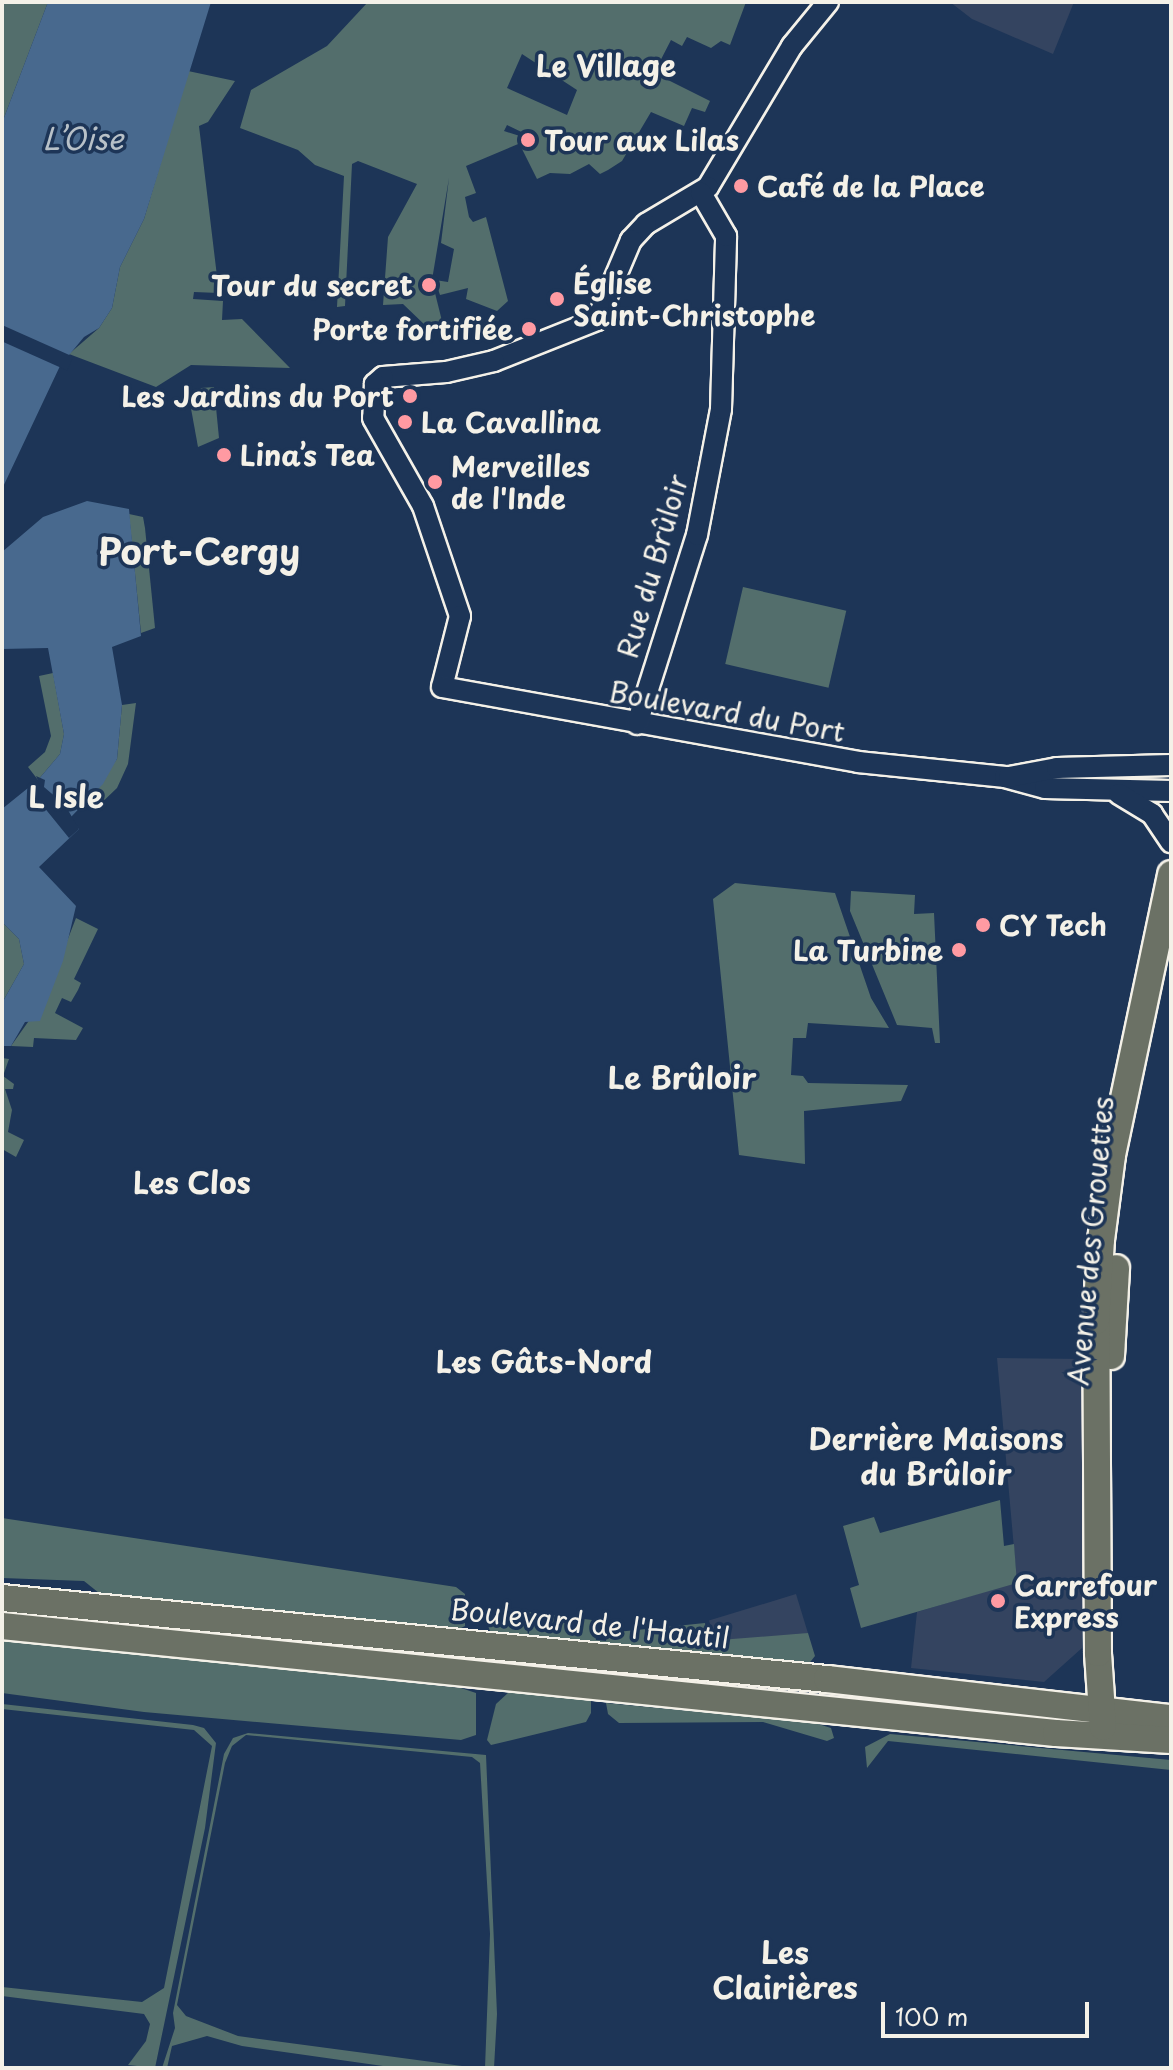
<!DOCTYPE html>
<html>
<head>
<meta charset="utf-8">
<style>
	body { margin:0 }
	#map { position:relative; width:1173px; height:2070px; overflow:hidden; background:#1d3557; font-family:"Playpen Sans",sans-serif }
	div>[style] { position:absolute }
	.built>* { inset:0; background:#344460; transform-origin:0 0 }
	.green>* { inset:0; background:#536e6c; transform-origin:0 0 }
	.water>* { inset:0; background:#48698e }
	.pier>* { inset:0; background:#1d3557; transform-origin:0 0 }
	.roads { filter:drop-shadow(2px 0 #f4f1e8) drop-shadow(-2px 0 #f4f1e8) drop-shadow(0 2px #f4f1e8) drop-shadow(0 -2px #f4f1e8) }
	.minor>* { height:20px; margin:-10px; padding:0 10px; transform-origin:10px; border-radius:10px; background:#1d3557 }
	.major>* { height:26px; margin:-13px; padding:0 13px; transform-origin:13px; border-radius:13px; background:#6b7165 }
	.dots>* { width:22px; height:22px; translate:-50% -50%; box-sizing:border-box; border:4px solid #1d3557; border-radius:50% }
	span { translate:-50% -50%; white-space:nowrap; text-align:center; line-height:1.15; -webkit-text-stroke:7px #1d3557; paint-order:stroke }
	.poi-label { font-size:28px; color:#f4f1e8; font-weight:700 }
	.left { translate:0 -50%; text-align:left }
	.right { translate:-100% -50%; text-align:right }
	.street-label { font-size:28px; color:#f4f1e8 }
	.neighbourhood-label { font-size:30px; color:#f4f1e8; font-weight:700 }
	.water-label { font-size:30px; color:#b8c1c8; font-style:italic }
	.district-label { font-size:36px; color:#f4f1e8; font-weight:700 }
	.frame { position:absolute; inset:0; border:4px solid #f4f1e8; pointer-events:none }
	.scale { position:absolute; left:881px; top:2002px; width:208px; height:36px; box-sizing:border-box; border:4px solid #f4f1e8; border-top:0; padding-left:10px; font-size:24px; line-height:28px; white-space:nowrap; color:#f4f1e8; -webkit-text-stroke:6px #1d3557; paint-order:stroke }
</style>
</head>
<body>
<div id="map">
	<div class="built">
		<div style="clip-path:polygon(950px 2px,1074px 2px,1053px 54px,972px 19px)"></div>
		<div style="clip-path:polygon(997px 1358px,1084px 1359px,1082px 1648px,1044px 1682px,911px 1668px,917px 1612px,1017px 1582px)"></div>
		<div style="left:796px;top:1594px;width:41px;height:91px;rotate:73deg"></div>
	</div>
	<div class="green">
		<div style="clip-path:polygon(2px 2px,48px 2px,2px 123px)"></div>
		<div style="clip-path:polygon(evenodd,368px 2px,746px 2px,730px 45px,721px 41px,711px 48px,687px 37px,682px 46px,671px 40px,654px 73px,710px 101px,705px 112px,692px 108px,684px 126px,651px 112px,622px 161px,608px 170px,600px 174px,589px 164px,570px 174px,550px 173px,537px 179px,520px 145px,530px 145px,534px 138px,507px 125px,504px 131px,523px 137px,523px 142px,466px 166px,476px 193px,465px 197px,469px 217px,473px 222px,486px 217px,508px 301px,497px 311px,466px 299px,468px 288px,440px 295px,435px 280px,448px 282px,454px 249px,441px 243px,449px 178px,432px 280px,423px 285px,427px 291px,434px 289px,442px 321px,427px 327px,403px 304px,383px 305px,388px 237px,417px 184px,358px 161px,352px 164px,345px 306px,337px 307px,344px 176px,315px 165px,298px 150px,240px 128px,251px 90px,327px 46px,368px 2px,522px 54px,577px 90px,567px 115px,507px 88px,522px 54px)"></div>
		<div style="clip-path:polygon(188px 71px,235px 81px,208px 122px,199px 126px,219px 293px,194px 292px,193px 299px,223px 301px,222px 320px,242px 319px,290px 368px,191px 365px,156px 387px,69px 354px,99px 328px,112px 308px,120px 267px,144px 219px)"></div>
		<div style="clip-path:polygon(214px 387px,219px 438px,198px 447px,190px 403px,201px 388px)"></div>
		<div style="clip-path:polygon(129px 514px,143px 517px,145px 528px,155px 628px,141px 633px)"></div>
		<div style="left:743px;top:587px;width:106px;height:79px;rotate:13deg"></div>
		<div style="clip-path:polygon(53px 673px,64px 734px,60px 754px,38px 780px,28px 767px,45px 752px,51px 736px,39px 676px)"></div>
		<div style="clip-path:polygon(136px 703px,128px 764px,117px 788px,94px 810px,83px 805px,117px 759px,122px 705px)"></div>
		<div style="clip-path:polygon(735px 883px,835px 893px,871px 998px,889px 1028px,808px 1023px,806px 1038px,793px 1038px,791px 1075px,803px 1076px,808px 1083px,908px 1085px,901px 1101px,804px 1111px,805px 1164px,739px 1155px,713px 899px)"></div>
		<div style="clip-path:polygon(851px 891px,915px 895px,914px 914px,934px 913px,940px 1043px,935px 1043px,932px 1028px,897px 1025px,850px 911px)"></div>
		<div style="clip-path:polygon(76px 918px,98px 929px,74px 979px,81px 983px,78px 990px,71px 1002px,62px 998px,55px 1013px,83px 1028px,76px 1040px,34px 1038px,33px 1047px,11px 1046px,45px 998px)"></div>
		<div style="clip-path:polygon(2px 922px,19px 939px,24px 964px,2px 1003px)"></div>
		<div style="clip-path:polygon(2px 1058px,9px 1059px,3px 1076px,14px 1084px,13px 1089px,5px 1089px,12px 1110px,8px 1132px,24px 1140px,16px 1157px,2px 1149px)"></div>
		<div style="clip-path:polygon(1000px 1500px,1004px 1546px,1014px 1544px,1017px 1583px,861px 1628px,850px 1588px,859px 1585px,843px 1526px,874px 1517px,880px 1533px)"></div>
		<div style="clip-path:polygon(2px 1518px,456px 1587px,465px 1594px,465px 1626px,457px 1630px,104px 1597px,84px 1581px,2px 1578px)"></div>
		<div style="clip-path:polygon(498px 1608px,592px 1620px,596px 1640px,606px 1641px,607px 1633px,705px 1623px,707px 1641px,808px 1633px,815px 1656px,807px 1666px,491px 1634px,484px 1614px)"></div>
		<div style="clip-path:polygon(108px 1622px,455px 1653px,811px 1688px,651px 1681px)"></div>
		<div style="clip-path:polygon(2px 1640px,461px 1688px,476px 1693px,476px 1735px,461px 1740px,144px 1712px,2px 1693px)"></div>
		<div style="clip-path:polygon(509px 1692px,591px 1699px,591px 1713px,586px 1722px,491px 1745px,487px 1740px,496px 1704px)"></div>
		<div style="clip-path:polygon(606px 1703px,815px 1723px,831px 1728px,834px 1738px,827px 1741px,763px 1722px,619px 1723px,608px 1714px)"></div>
		<div style="clip-path:polygon(2px 1704px,193px 1725px,204px 1728px,216px 1743px,205px 1828px,155px 2068px,128px 2065px,146px 2041px,150px 2024px,144px 2014px,2px 1996px,2px 1987px,142px 2002px,164px 1988px,212px 1746px,194px 1730px,2px 1709px)"></div>
		<div style="clip-path:polygon(248px 1733px,486px 1755px,497px 2014px,494px 2068px,485px 2068px,490px 1934px,480px 1763px,472px 1757px,246px 1735px,232px 1746px,225px 1763px,177px 2005px,186px 2016px,238px 2036px,477px 2068px,397px 2068px,242px 2046px,207px 2036px,172px 2046px,167px 2068px,162px 2068px,175px 2028px,173px 2013px,224px 1754px,233px 1738px)"></div>
		<div style="clip-path:polygon(890px 1734px,1171px 1760px,1171px 1770px,888px 1741px,867px 1768px,865px 1747px)"></div>
	</div>
	<div class="water">
		<div style="clip-path:polygon(48px 2px,211px 2px,144px 219px,120px 267px,112px 308px,99px 328px,84px 337px,60px 366px,2px 489px,2px 123px)"></div>
		<div style="clip-path:polygon(87px 501px,129px 509px,141px 636px,112px 647px,122px 705px,117px 759px,103px 784px,70px 818px,79px 829px,39px 867px,76px 906px,63px 961px,40px 1021px,25px 1022px,11px 1046px,2px 1046px,2px 1003px,24px 964px,19px 939px,2px 922px,2px 809px,28px 788px,34px 795px,44px 787px,38px 780px,60px 754px,64px 734px,48px 648px,2px 649px,2px 552px,43px 517px)"></div>
	</div>
	<div class="pier">
		<div style="left:2px;top:325px;width:78px;height:15px;rotate:24deg"></div>
		<div style="clip-path:polygon(36px 776px,45px 780px,44px 787px,65px 805px,79px 829px,69px 838px,26px 785px,33px 791px,40px 785px)"></div>
	</div>
	<div class="roads">
		<div class="minor">
			<div style="left:828px;top:2px;width:57px;rotate:129.3deg"></div>
			<div style="left:792px;top:46px;width:164px;rotate:120.8deg"></div>
			<div style="left:708px;top:187px;width:72px;rotate:149.2deg"></div>
			<div style="left:646px;top:224px;width:22px;rotate:133deg"></div>
			<div style="left:631px;top:240px;width:87px;rotate:113deg"></div>
			<div style="left:597px;top:320px;width:111px;rotate:158.3deg"></div>
			<div style="left:494px;top:361px;width:49px;rotate:167.1deg"></div>
			<div style="left:446px;top:372px;width:63px;rotate:175.5deg"></div>
			<div style="left:383px;top:377px;width:11px;rotate:139deg"></div>
			<div style="left:375px;top:384px;width:34px;rotate:93deg"></div>
			<div style="left:373px;top:418px;width:101px;rotate:60.4deg"></div>
			<div style="left:423px;top:506px;width:116px;rotate:71.4deg"></div>
			<div style="left:460px;top:616px;width:73px;rotate:104.2deg"></div>
			<div style="left:442px;top:687px;width:423px;rotate:10.2deg"></div>
			<div style="left:858px;top:762px;width:148px;rotate:5.8deg"></div>
			<div style="left:1005px;top:777px;width:41px;rotate:15.4deg"></div>
			<div style="left:1045px;top:788px;width:126px;rotate:1.4deg"></div>
			<div style="left:637px;top:724px;width:198px;rotate:-72.4deg"></div>
			<div style="left:697px;top:535px;width:128px;rotate:-79.2deg"></div>
			<div style="left:721px;top:409px;width:173px;rotate:-88.3deg"></div>
			<div style="left:726px;top:236px;width:50px;rotate:-120.2deg"></div>
			<div style="left:1009px;top:777px;width:49px;rotate:-10.6deg"></div>
			<div style="left:1057px;top:768px;width:114px;rotate:-1.5deg"></div>
			<div style="left:1119px;top:794px;width:39px;rotate:31deg"></div>
			<div style="left:1152px;top:814px;width:34px;rotate:56deg"></div>
		</div>
		<div class="major">
			<div style="left:1111px;top:1356px;width:88px;rotate:-86.7deg"></div>
			<div style="left:2px;top:1598px;width:829px;rotate:5.61deg"></div>
			<div style="left:827px;top:1679px;width:346px;rotate:6.5deg"></div>
			<div style="left:2px;top:1626px;width:1059px;rotate:5.8deg"></div>
			<div style="left:1056px;top:1733px;width:115px;rotate:3.5deg"></div>
			<div style="left:1103px;top:1727px;width:74px;rotate:-93.9deg"></div>
			<div style="left:1098px;top:1653px;width:332px;rotate:-90.3deg"></div>
			<div style="left:1096px;top:1321px;width:81px;rotate:-86.5deg"></div>
			<div style="left:1101px;top:1240px;width:86px;rotate:-82.6deg"></div>
			<div style="left:1112px;top:1155px;width:287px;rotate:-78.1deg"></div>
		</div>
	</div>
	<div class="dots">
		<div style="left:528px;top:140px;background:#ff9aa2"></div>
		<div style="left:741px;top:186px;background:#ff9aa2"></div>
		<div style="left:429px;top:285px;background:#ff9aa2"></div>
		<div style="left:557px;top:299px;background:#ff9aa2"></div>
		<div style="left:529px;top:329px;background:#ff9aa2"></div>
		<div style="left:410px;top:396px;background:#ff9aa2"></div>
		<div style="left:405px;top:422px;background:#ff9aa2"></div>
		<div style="left:224px;top:455px;background:#ff9aa2"></div>
		<div style="left:435px;top:482px;background:#ff9aa2"></div>
		<div style="left:983px;top:925px;background:#ff9aa2"></div>
		<div style="left:959px;top:950px;background:#ff9aa2"></div>
		<div style="left:998px;top:1601px;background:#ff9aa2"></div>
	</div>
	<div class="poi-label">
		<span class="left" style="left:544px;top:140px">Tour aux Lilas</span>
		<span class="left" style="left:757px;top:186px">Café de la Place</span>
		<span class="left" style="left:573px;top:299px">Église<br>Saint-Christophe</span>
		<span class="right" style="left:413px;top:285px">Tour du secret</span>
		<span class="right" style="left:513px;top:329px">Porte fortifiée</span>
		<span class="right" style="left:394px;top:396px">Les Jardins du Port</span>
		<span class="left" style="left:421px;top:422px">La Cavallina</span>
		<span class="left" style="left:240px;top:455px">Lina’s Tea</span>
		<span class="left" style="left:451px;top:482px">Merveilles<br>de l'Inde</span>
		<span class="left" style="left:999px;top:925px">CY Tech</span>
		<span class="right" style="left:943px;top:950px">La Turbine</span>
		<span class="left" style="left:1014px;top:1601px">Carrefour<br>Express</span>
	</div>
	<div class="street-label">
		<span style="left:652px;top:566px;rotate:-74deg">Rue du Brûloir</span>
		<span style="left:727px;top:711px;rotate:10deg">Boulevard du Port</span>
		<span style="left:1090px;top:1241px;rotate:-85deg">Avenue des Grouettes</span>
		<span style="left:590px;top:1623px;rotate:6deg">Boulevard de l'Hautil</span>
	</div>
	<div class="neighbourhood-label">
		<span style="left:606px;top:65px">Le Village</span>
		<span style="left:66px;top:796px">L Isle</span>
		<span style="left:682px;top:1077px">Le Brûloir</span>
		<span style="left:192px;top:1182px">Les Clos</span>
		<span style="left:544px;top:1361px">Les Gâts-Nord</span>
		<span style="left:936px;top:1455px">Derrière Maisons<br>du Brûloir</span>
		<span style="left:785px;top:1969px">Les<br>Clairières</span>
	</div>
	<div class="water-label">
		<span style="left:83px;top:138px">L’Oise</span>
	</div>
	<div class="district-label">
		<span style="left:199px;top:551px">Port-Cergy</span>
	</div>
	<div class="frame"></div>
	<div class="scale">100 m</div>
</div>
</body>
</html>
